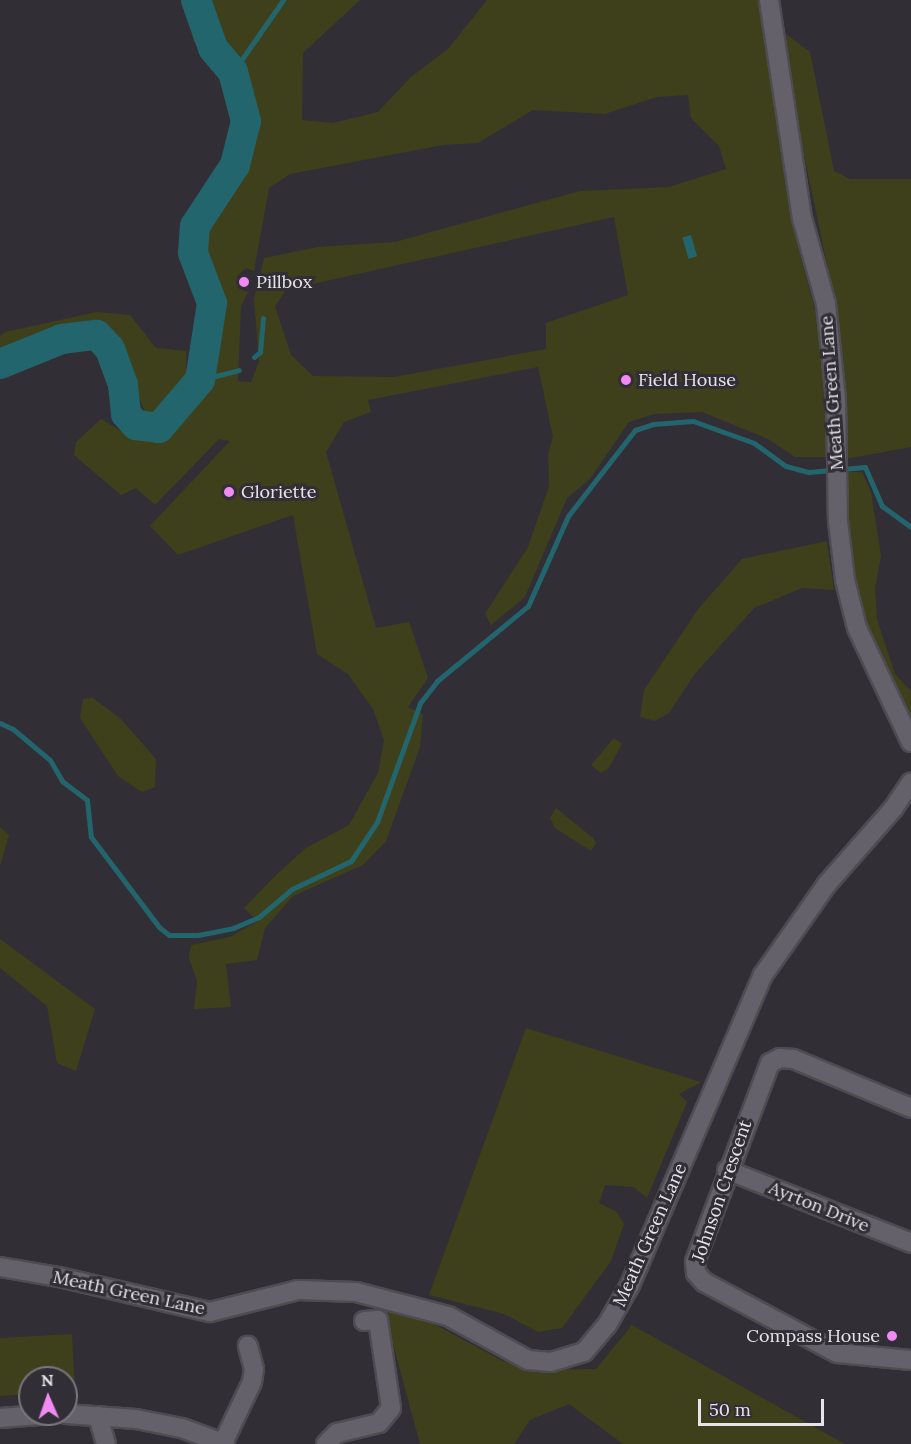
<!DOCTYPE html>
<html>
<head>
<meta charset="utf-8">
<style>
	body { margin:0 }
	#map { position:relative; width:911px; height:1444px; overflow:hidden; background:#312e36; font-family:Lora,serif }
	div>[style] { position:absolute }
	.green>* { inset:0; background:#3e401b }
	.water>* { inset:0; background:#23656c; transform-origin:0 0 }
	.stream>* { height:5px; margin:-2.5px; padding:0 2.5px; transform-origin:2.5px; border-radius:2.5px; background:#23656c }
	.river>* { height:30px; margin:-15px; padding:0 15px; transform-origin:15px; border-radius:15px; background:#23656c }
	.roads { filter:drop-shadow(2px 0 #4e4c53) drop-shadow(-2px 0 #4e4c53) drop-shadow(0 2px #4e4c53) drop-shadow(0 -2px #4e4c53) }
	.minor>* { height:18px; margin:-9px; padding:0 9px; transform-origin:9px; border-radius:9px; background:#65616a }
	.dots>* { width:16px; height:16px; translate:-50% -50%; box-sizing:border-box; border:3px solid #312e36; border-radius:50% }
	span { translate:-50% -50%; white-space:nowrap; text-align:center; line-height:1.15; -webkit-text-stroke:6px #312e36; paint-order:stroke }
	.poi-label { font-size:18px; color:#e6e4e9 }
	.left { translate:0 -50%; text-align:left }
	.right { translate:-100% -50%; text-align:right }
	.street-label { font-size:18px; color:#e6e4e9 }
	.north { position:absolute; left:18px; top:1366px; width:60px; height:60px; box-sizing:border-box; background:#312e36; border:2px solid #79777e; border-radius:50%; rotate:358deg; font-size:16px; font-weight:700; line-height:24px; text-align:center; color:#e6e4e9 }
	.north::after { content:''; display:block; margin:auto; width:21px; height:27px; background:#f18af4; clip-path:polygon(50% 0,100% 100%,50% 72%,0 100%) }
	.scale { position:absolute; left:698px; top:1399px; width:126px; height:27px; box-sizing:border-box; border:3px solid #e6e4e9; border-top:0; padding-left:8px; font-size:18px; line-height:21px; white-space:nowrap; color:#e6e4e9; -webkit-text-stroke:4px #312e36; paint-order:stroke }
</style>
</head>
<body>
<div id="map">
	<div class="green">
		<div style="clip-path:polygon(evenodd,182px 0,360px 0,303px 53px,302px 120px,333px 123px,378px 112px,411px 77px,448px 49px,487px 0,763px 0,800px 254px,817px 318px,827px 419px,826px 457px,795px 457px,768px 439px,702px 412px,654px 414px,629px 422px,590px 479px,567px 498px,525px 597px,491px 625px,485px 614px,528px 547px,549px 486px,548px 454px,553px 437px,538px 367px,368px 400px,371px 412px,344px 422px,326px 452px,376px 628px,409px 622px,428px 678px,408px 707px,423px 714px,420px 747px,386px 841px,363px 865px,293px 896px,265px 928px,257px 960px,226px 964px,231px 1007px,194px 1009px,197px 981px,189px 958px,191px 945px,230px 937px,258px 921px,244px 908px,276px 875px,306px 848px,349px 825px,378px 773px,384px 740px,373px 709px,348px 674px,317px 654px,293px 515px,178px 555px,150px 526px,230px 441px,219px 439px,155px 505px,136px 488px,121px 495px,74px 455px,76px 442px,101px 419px,126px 434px,153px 436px,170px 423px,205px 383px,219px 306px,201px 261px,200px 240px,208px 217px,242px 166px,252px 120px,240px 71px,214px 35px,194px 42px,182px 0,688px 95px,691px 118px,719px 146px,726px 169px,669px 187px,580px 191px,395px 242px,318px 247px,264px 258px,254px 299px,259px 362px,251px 382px,238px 381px,241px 306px,248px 292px,238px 288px,237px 276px,246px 268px,254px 271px,269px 188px,290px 174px,443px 145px,478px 143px,533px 110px,605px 114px,657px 97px,688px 95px,182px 0,614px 217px,628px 295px,546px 323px,546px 349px,394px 377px,313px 376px,291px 355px,275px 306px,286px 290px,614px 217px)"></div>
		<div style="clip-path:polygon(786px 34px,810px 52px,834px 171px,850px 179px,911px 179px,911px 447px,845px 459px,842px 359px,830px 279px,793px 102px)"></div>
		<div style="clip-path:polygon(97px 312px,130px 315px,156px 348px,186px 351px,186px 378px,162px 412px,145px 412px,109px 327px,90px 324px,38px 338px,0 357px,0 336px,5px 332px)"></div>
		<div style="clip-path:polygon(843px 472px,862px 472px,871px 492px,881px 556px,875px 588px,877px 619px,895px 674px,911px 691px,911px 718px,871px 639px,854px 579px,844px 516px)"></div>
		<div style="clip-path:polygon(827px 541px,834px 590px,802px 588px,754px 608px,694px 675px,669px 713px,655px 721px,640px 717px,644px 690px,699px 608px,742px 559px)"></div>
		<div style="clip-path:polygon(93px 698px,121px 719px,156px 759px,155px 787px,142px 792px,118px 776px,80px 718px,83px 699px)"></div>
		<div style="clip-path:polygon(614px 738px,622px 744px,608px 769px,601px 773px,591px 765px)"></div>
		<div style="clip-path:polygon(556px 808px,593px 838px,596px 843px,591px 851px,555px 828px,550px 818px)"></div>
		<div style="clip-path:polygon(0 827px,9px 835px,0 866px)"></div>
		<div style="clip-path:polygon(0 939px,95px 1009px,76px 1071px,57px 1063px,47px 1006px,0 968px)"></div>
		<div style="clip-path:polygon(526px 1028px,701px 1082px,679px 1094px,687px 1102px,647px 1198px,634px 1187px,605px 1185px,599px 1203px,617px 1212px,624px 1224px,611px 1261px,562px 1328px,538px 1332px,504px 1314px,429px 1295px)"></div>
		<div style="clip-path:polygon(383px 1307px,423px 1318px,501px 1360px,529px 1370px,596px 1369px,632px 1325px,845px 1444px,623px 1444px,569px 1404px,530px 1420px,514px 1444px,420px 1444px)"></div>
		<div style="clip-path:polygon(72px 1334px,75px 1392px,66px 1392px,66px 1378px,30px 1378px,30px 1394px,0 1396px,0 1338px)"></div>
	</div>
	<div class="water">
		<div style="left:691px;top:235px;width:22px;height:9px;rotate:74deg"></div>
	</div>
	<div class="stream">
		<div style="left:233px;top:72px;width:88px;rotate:-55.2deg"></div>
		<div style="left:254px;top:357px;width:8px;rotate:-40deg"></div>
		<div style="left:260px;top:352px;width:34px;rotate:-85deg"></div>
		<div style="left:200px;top:380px;width:40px;rotate:-14.4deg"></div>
		<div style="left:0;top:723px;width:14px;rotate:25deg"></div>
		<div style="left:13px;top:729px;width:48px;rotate:40deg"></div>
		<div style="left:50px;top:760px;width:24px;rotate:60deg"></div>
		<div style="left:62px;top:781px;width:31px;rotate:37deg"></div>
		<div style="left:87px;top:800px;width:37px;rotate:84deg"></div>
		<div style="left:91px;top:837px;width:113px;rotate:52.9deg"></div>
		<div style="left:159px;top:927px;width:13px;rotate:39deg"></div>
		<div style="left:169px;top:935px;width:29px"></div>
		<div style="left:198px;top:935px;width:36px;rotate:-11deg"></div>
		<div style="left:233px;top:928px;width:28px;rotate:-23deg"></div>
		<div style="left:259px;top:917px;width:43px;rotate:-40.3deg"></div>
		<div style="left:292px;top:889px;width:65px;rotate:-25.4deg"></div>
		<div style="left:351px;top:861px;width:47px;rotate:-56.3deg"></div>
		<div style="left:377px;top:822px;width:127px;rotate:-70.1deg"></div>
		<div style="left:420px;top:703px;width:28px;rotate:-52deg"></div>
		<div style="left:437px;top:681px;width:118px;rotate:-39.5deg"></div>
		<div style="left:528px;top:606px;width:98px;rotate:-66deg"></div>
		<div style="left:568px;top:516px;width:109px;rotate:-52.1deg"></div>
		<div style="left:635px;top:430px;width:19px;rotate:-18deg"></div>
		<div style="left:653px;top:424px;width:40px;rotate:-4.3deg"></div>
		<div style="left:693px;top:421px;width:65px;rotate:19.8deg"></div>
		<div style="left:754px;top:443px;width:39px;rotate:36deg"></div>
		<div style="left:786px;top:466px;width:24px;rotate:15deg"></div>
		<div style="left:809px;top:472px;width:56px;rotate:-5.1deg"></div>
		<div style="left:865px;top:467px;width:43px;rotate:66.4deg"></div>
		<div style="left:882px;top:506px;width:36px;rotate:36deg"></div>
	</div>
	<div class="river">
		<div style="left:0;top:364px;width:67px;rotate:-22deg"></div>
		<div style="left:62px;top:339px;width:35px;rotate:-7deg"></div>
		<div style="left:97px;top:335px;width:19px;rotate:47deg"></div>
		<div style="left:110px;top:349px;width:38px;rotate:70deg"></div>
		<div style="left:123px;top:385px;width:29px;rotate:84deg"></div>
		<div style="left:126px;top:414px;width:15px;rotate:48deg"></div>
		<div style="left:136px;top:425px;width:23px;rotate:7deg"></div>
		<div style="left:159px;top:428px;width:63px;rotate:-49.5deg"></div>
		<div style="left:200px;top:380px;width:78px;rotate:-81.1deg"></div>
		<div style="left:212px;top:303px;width:53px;rotate:-110.8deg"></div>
		<div style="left:193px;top:253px;width:27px;rotate:-86deg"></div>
		<div style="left:195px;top:226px;width:73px;rotate:-56.7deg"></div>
		<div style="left:235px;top:165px;width:45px;rotate:-76deg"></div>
		<div style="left:246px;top:121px;width:51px;rotate:-104.9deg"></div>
		<div style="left:233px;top:72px;width:31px;rotate:-130deg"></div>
		<div style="left:213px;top:48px;width:51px;rotate:-109.5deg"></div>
	</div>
	<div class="roads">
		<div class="minor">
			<div style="left:769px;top:0;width:220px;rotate:81.4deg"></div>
			<div style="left:802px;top:218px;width:89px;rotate:74.4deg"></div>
			<div style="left:826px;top:304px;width:96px;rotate:84deg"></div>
			<div style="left:836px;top:399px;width:122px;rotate:89.1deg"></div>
			<div style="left:838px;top:521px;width:59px;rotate:83.2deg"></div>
			<div style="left:845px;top:580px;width:49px;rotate:76deg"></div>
			<div style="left:857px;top:628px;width:126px;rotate:64.7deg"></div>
			<div style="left:911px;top:1108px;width:128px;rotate:-157.4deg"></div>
			<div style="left:793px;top:1059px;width:13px;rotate:-176deg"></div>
			<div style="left:780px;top:1058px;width:11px;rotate:153deg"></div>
			<div style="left:770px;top:1063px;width:213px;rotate:110.7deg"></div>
			<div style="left:695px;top:1262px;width:11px;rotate:85deg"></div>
			<div style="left:696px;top:1273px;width:12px;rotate:48deg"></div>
			<div style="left:704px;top:1282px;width:151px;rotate:28.1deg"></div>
			<div style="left:837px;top:1353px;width:74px;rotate:5.4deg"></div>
			<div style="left:727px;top:1170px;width:198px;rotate:21.6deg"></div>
			<div style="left:0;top:1267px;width:60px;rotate:9.6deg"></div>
			<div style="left:59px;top:1277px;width:155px;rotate:13.1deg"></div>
			<div style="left:210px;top:1312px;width:91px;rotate:-14deg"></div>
			<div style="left:298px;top:1290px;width:58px;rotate:2deg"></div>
			<div style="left:356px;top:1292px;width:95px;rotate:14.6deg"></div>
			<div style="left:448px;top:1316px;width:91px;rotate:28.8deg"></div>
			<div style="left:528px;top:1360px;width:23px;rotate:5deg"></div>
			<div style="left:551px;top:1362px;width:34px;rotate:-17deg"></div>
			<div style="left:584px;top:1352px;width:35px;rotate:-50deg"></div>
			<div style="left:607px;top:1325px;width:46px;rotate:-60.1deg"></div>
			<div style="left:630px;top:1285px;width:337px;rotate:-66.8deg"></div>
			<div style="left:763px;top:975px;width:111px;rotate:-54.9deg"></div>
			<div style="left:827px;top:884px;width:100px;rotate:-48.7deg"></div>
			<div style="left:893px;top:809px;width:32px;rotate:-56deg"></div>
			<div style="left:66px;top:1414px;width:70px;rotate:4.1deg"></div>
			<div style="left:136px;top:1419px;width:47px;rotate:11.1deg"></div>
			<div style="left:182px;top:1428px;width:46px;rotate:20.4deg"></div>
			<div style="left:98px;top:1416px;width:29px;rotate:74deg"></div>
			<div style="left:0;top:1418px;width:53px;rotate:-4.3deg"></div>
			<div style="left:223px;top:1443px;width:68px;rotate:-64.6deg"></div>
			<div style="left:252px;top:1382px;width:13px;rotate:-81deg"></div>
			<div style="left:254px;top:1369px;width:24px;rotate:-105deg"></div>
			<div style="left:326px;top:1444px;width:16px;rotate:-45deg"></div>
			<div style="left:337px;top:1433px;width:43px;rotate:-13.4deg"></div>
			<div style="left:379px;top:1423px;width:19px;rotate:-51deg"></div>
			<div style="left:391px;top:1408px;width:89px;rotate:-98.4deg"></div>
			<div style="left:378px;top:1320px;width:14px;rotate:176deg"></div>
		</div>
	</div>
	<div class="dots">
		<div style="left:244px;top:282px;background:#f18af4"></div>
		<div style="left:626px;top:380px;background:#f18af4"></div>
		<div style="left:229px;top:492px;background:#f18af4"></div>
		<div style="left:892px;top:1336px;background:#f18af4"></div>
	</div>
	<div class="poi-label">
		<span class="left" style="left:256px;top:282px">Pillbox</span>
		<span class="left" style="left:638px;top:380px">Field House</span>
		<span class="left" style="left:241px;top:492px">Gloriette</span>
		<span class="right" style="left:880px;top:1336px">Compass House</span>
	</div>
	<div class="street-label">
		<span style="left:832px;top:393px;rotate:-94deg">Meath Green Lane</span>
		<span style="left:722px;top:1191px;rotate:-71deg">Johnson Crescent</span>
		<span style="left:819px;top:1207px;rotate:22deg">Ayrton Drive</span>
		<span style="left:650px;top:1235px;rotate:-66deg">Meath Green Lane</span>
		<span style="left:129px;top:1293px;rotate:12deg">Meath Green Lane</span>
	</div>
	<div class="north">N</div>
	<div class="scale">50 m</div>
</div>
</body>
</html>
